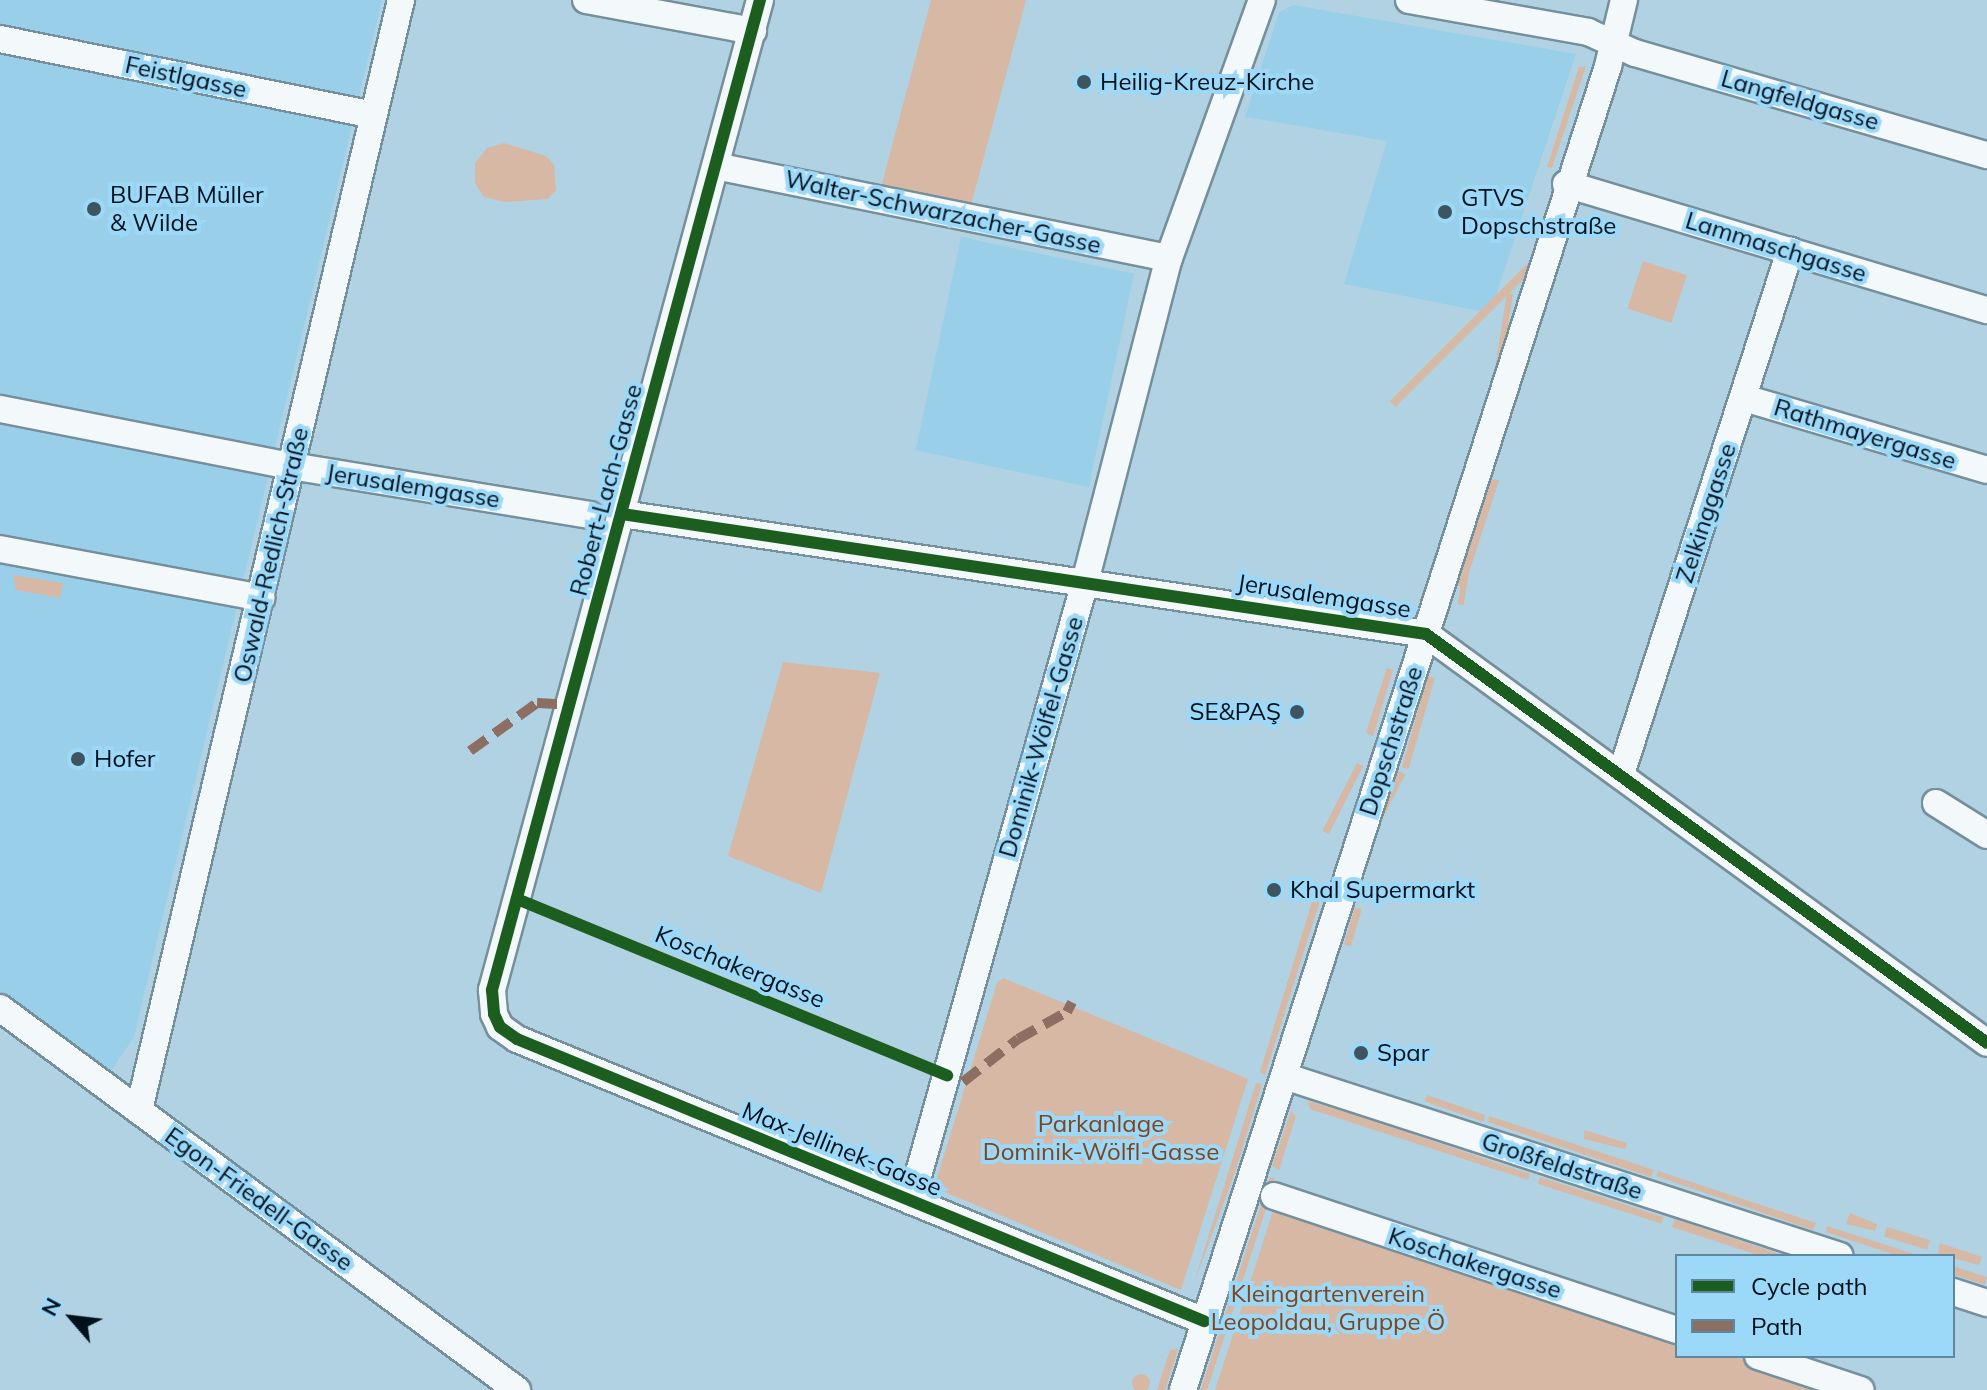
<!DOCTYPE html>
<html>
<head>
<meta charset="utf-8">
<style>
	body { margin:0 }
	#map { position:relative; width:1987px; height:1390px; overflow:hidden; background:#b1d2e2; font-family:Mulish,sans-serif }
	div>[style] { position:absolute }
	.built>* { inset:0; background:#9acfea; transform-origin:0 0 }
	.green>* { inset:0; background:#d6b8a4; transform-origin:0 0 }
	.round { border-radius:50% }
	.roads { filter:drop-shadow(2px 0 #758f9c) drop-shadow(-2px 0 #758f9c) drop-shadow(0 2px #758f9c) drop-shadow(0 -2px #758f9c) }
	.minor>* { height:26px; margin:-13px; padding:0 13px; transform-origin:13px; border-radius:13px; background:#f3f8fb }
	.quiet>* { height:10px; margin-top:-5px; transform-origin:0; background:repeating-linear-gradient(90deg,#8d6e63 0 20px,transparent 0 30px) }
	.cycleway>* { height:12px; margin:-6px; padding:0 6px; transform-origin:6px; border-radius:6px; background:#1b5e20 }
	.dots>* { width:22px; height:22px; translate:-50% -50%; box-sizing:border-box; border:4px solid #9cd8f7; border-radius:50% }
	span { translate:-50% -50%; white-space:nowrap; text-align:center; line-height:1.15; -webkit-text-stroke:8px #9cd8f7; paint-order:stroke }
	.street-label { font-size:24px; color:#00111c }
	.poi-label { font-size:24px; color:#00111c }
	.left { translate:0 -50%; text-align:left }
	.right { translate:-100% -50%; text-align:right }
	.park-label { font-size:24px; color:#81451d }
	.legend { position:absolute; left:1675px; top:1254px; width:280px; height:104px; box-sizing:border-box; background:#9cd8f7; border:2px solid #5e889f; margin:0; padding:10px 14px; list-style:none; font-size:24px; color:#00111c }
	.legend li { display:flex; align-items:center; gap:16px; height:40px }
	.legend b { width:40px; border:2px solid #5e889f }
	.north { position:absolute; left:32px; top:1278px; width:80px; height:80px; -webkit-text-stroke:6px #9cd8f7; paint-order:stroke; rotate:298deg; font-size:22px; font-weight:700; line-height:32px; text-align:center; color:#00111c }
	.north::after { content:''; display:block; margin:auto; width:28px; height:36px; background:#00111c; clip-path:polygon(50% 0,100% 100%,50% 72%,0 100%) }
</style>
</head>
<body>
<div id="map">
	<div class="built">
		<div style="clip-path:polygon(0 0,382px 0,134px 1037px,111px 1071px,0 991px)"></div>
		<div style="clip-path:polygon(1293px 5px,1576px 54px,1490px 313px,1344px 284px,1387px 141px,1245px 117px,1279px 12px)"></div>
		<div style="left:961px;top:237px;width:177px;height:218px;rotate:12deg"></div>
	</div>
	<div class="green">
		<div style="clip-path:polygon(931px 0,1026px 0,971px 205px,881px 187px)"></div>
		<div style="clip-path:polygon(1586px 66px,1552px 168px,1547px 167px,1579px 67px)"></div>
		<div style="clip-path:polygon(504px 143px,546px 156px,554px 165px,556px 190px,548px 199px,504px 202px,484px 197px,475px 183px,475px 163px,487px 148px)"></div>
		<div style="left:1575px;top:216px;width:8px;height:262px;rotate:45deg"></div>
		<div style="left:1643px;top:261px;width:46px;height:50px;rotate:18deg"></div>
		<div style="left:1507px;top:293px;width:6px;height:315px;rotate:9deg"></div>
		<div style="clip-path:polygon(1491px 479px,1499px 480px,1464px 588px,1458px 585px)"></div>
		<div style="clip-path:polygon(13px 575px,63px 583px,60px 598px,16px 590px)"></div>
		<div style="clip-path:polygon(783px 662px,880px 673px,821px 893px,728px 856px)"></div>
		<div style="clip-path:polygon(1387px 668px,1393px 670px,1373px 736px,1366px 733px)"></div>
		<div style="left:1428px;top:676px;width:7px;height:95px;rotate:16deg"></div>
		<div style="left:1357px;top:763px;width:7px;height:76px;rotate:27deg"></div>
		<div style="left:1399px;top:771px;width:7px;height:139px;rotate:27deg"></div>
		<div style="clip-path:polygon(1315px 892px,1322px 894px,1265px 1075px,1260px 1072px)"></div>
		<div style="left:1355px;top:907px;width:7px;height:39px;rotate:16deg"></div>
		<div style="clip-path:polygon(1003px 978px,1248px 1079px,1181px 1290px,942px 1191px,937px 1178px,997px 983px)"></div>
		<div style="clip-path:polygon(1256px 1083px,1262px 1084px,1235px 1172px,1193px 1286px)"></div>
		<div style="left:1427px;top:1095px;width:62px;height:7px;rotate:19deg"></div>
		<div style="clip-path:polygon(1308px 1101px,1356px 1115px,1530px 1174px,1528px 1180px,1482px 1165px,1310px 1109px)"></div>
		<div style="clip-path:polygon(1291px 1111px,1296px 1116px,1279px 1170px,1272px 1166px)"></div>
		<div style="clip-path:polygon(1489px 1116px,1654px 1170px,1651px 1177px,1488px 1122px)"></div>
		<div style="clip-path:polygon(1584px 1130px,1627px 1143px,1625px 1149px,1584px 1139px)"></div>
		<div style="clip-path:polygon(1658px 1171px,1816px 1223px,1813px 1230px,1656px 1176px)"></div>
		<div style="left:1270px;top:1177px;width:6px;height:224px;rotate:18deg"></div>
		<div style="left:1540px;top:1177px;width:130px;height:7px;rotate:18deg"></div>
		<div style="clip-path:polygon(1275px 1205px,1677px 1338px,1677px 1356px,1731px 1356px,1834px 1390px,1215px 1390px)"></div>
		<div style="clip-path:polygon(1850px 1213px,1877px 1224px,1875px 1231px,1846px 1224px)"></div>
		<div style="clip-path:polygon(1675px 1219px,1765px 1249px,1784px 1256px,1761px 1256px,1672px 1227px)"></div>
		<div style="clip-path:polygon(1827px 1226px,1920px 1256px,1898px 1256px,1826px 1232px)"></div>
		<div style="left:1887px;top:1227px;width:45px;height:10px;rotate:17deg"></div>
		<div style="clip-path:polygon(1940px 1243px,1982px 1257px,1979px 1265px,1938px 1254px)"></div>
		<div style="left:1953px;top:1266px;width:36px;height:8px;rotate:18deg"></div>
		<div style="clip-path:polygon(1178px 1349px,1165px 1390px,1157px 1390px,1170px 1350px)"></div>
		<div class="round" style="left:1132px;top:1374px;width:18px;height:18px"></div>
	</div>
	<div class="roads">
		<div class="minor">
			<div style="left:586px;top:0;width:170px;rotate:10.5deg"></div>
			<div style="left:760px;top:0;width:1026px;rotate:105.15deg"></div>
			<div style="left:492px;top:990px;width:24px;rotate:85deg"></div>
			<div style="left:494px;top:1014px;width:14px;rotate:65deg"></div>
			<div style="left:500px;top:1027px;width:21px;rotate:35deg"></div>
			<div style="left:517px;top:1039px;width:743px;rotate:22.32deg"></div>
			<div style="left:1409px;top:0;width:182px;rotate:10.1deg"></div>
			<div style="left:1588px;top:32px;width:51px;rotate:24.1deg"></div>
			<div style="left:1635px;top:53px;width:366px;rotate:16.2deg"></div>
			<div style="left:0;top:39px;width:380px;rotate:11.5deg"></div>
			<div style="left:716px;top:166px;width:462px;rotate:11.5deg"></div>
			<div style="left:1566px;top:184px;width:439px;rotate:16.7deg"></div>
			<div style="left:1744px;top:398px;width:253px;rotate:16.5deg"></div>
			<div style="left:0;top:409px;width:297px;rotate:11.1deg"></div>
			<div style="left:291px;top:466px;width:303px;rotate:9.3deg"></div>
			<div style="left:622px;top:514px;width:813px;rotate:8.49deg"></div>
			<div style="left:1426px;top:634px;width:694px;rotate:36.09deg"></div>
			<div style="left:0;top:549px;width:266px;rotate:10.6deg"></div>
			<div style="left:1621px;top:774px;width:550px;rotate:-72.09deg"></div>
			<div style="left:1936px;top:803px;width:60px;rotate:32.1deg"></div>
			<div style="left:0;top:1008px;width:643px;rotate:36.46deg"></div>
			<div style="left:1284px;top:1076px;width:584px;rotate:17.94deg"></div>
			<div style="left:139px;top:1110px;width:1141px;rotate:-76.72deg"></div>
			<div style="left:1274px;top:1196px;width:425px;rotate:18.4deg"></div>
			<div style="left:911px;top:1201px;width:643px;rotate:-74.3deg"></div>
			<div style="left:1085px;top:582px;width:335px;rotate:-75.5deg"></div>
			<div style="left:1169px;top:258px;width:274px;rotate:-70.2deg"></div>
			<div style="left:1953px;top:1292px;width:36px;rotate:18deg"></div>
			<div style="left:1758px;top:1356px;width:108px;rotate:18.3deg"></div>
			<div style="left:1183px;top:1390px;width:1391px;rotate:-72.2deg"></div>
			<div style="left:1608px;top:66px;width:68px;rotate:-76.4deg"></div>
		</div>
	</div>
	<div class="quiet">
		<div style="left:470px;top:751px;width:82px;rotate:-35.6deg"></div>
		<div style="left:537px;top:703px;width:33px;rotate:3deg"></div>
		<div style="left:963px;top:1082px;width:70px;rotate:-38deg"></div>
		<div style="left:1018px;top:1039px;width:56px;rotate:-28.9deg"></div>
		<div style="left:1067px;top:1012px;width:11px;rotate:-63deg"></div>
	</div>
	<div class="cycleway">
		<div style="left:760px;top:0;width:1026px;rotate:105.15deg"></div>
		<div style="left:492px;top:990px;width:24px;rotate:85deg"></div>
		<div style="left:494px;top:1014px;width:14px;rotate:65deg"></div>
		<div style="left:500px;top:1027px;width:21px;rotate:35deg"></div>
		<div style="left:517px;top:1039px;width:743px;rotate:22.32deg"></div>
		<div style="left:622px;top:514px;width:813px;rotate:8.49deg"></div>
		<div style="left:1426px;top:634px;width:694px;rotate:36.09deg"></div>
		<div style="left:517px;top:899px;width:465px;rotate:22.3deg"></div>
	</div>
	<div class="dots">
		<div style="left:1084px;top:82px;background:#3e5561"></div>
		<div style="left:94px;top:209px;background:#3e5561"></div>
		<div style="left:1445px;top:212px;background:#3e5561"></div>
		<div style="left:1297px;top:712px;background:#3e5561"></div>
		<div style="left:78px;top:759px;background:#3e5561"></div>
		<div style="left:1274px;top:890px;background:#3e5561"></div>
		<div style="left:1361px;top:1053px;background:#3e5561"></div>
	</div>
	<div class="street-label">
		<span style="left:186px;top:77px;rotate:12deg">Feistlgasse</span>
		<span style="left:1800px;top:100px;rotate:16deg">Langfeldgasse</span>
		<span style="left:943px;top:212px;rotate:12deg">Walter-Schwarzacher-Gasse</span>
		<span style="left:1776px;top:247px;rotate:17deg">Lammaschgasse</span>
		<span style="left:1865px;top:434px;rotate:17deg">Rathmayergasse</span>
		<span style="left:413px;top:486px;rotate:9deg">Jerusalemgasse</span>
		<span style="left:606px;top:490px;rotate:-75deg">Robert-Lach-Gasse</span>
		<span style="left:1706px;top:513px;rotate:-72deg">Zelkinggasse</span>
		<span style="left:271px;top:555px;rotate:-77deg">Oswald-Redlich-Straße</span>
		<span style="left:1324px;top:596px;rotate:9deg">Jerusalemgasse</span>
		<span style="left:1041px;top:737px;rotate:-74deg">Dominik-Wölfel-Gasse</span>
		<span style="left:1391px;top:741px;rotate:-72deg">Dopschstraße</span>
		<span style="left:740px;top:967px;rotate:22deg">Koschakergasse</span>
		<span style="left:842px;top:1149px;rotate:22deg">Max-Jellinek-Gasse</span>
		<span style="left:1562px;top:1166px;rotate:18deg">Großfeldstraße</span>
		<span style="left:259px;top:1199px;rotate:36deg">Egon-Friedell-Gasse</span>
		<span style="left:1475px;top:1263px;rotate:18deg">Koschakergasse</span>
	</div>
	<div class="poi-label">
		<span class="left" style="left:1100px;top:82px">Heilig-Kreuz-Kirche</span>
		<span class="left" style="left:110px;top:209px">BUFAB Müller<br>&amp; Wilde</span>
		<span class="left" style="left:1461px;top:212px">GTVS<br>Dopschstraße</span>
		<span class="right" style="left:1281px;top:712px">SE&amp;PAŞ</span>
		<span class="left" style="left:94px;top:759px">Hofer</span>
		<span class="left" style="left:1290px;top:890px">Khal Supermarkt</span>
		<span class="left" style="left:1377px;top:1053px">Spar</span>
	</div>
	<div class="park-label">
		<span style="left:1101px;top:1138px">Parkanlage<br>Dominik-Wölfl-Gasse</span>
		<span style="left:1328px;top:1308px">Kleingartenverein<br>Leopoldau, Gruppe Ö</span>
	</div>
	<ul class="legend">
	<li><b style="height:10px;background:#1b5e20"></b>Cycle path</li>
	<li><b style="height:10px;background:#8d6e63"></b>Path</li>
	</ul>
	<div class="north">N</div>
</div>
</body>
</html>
